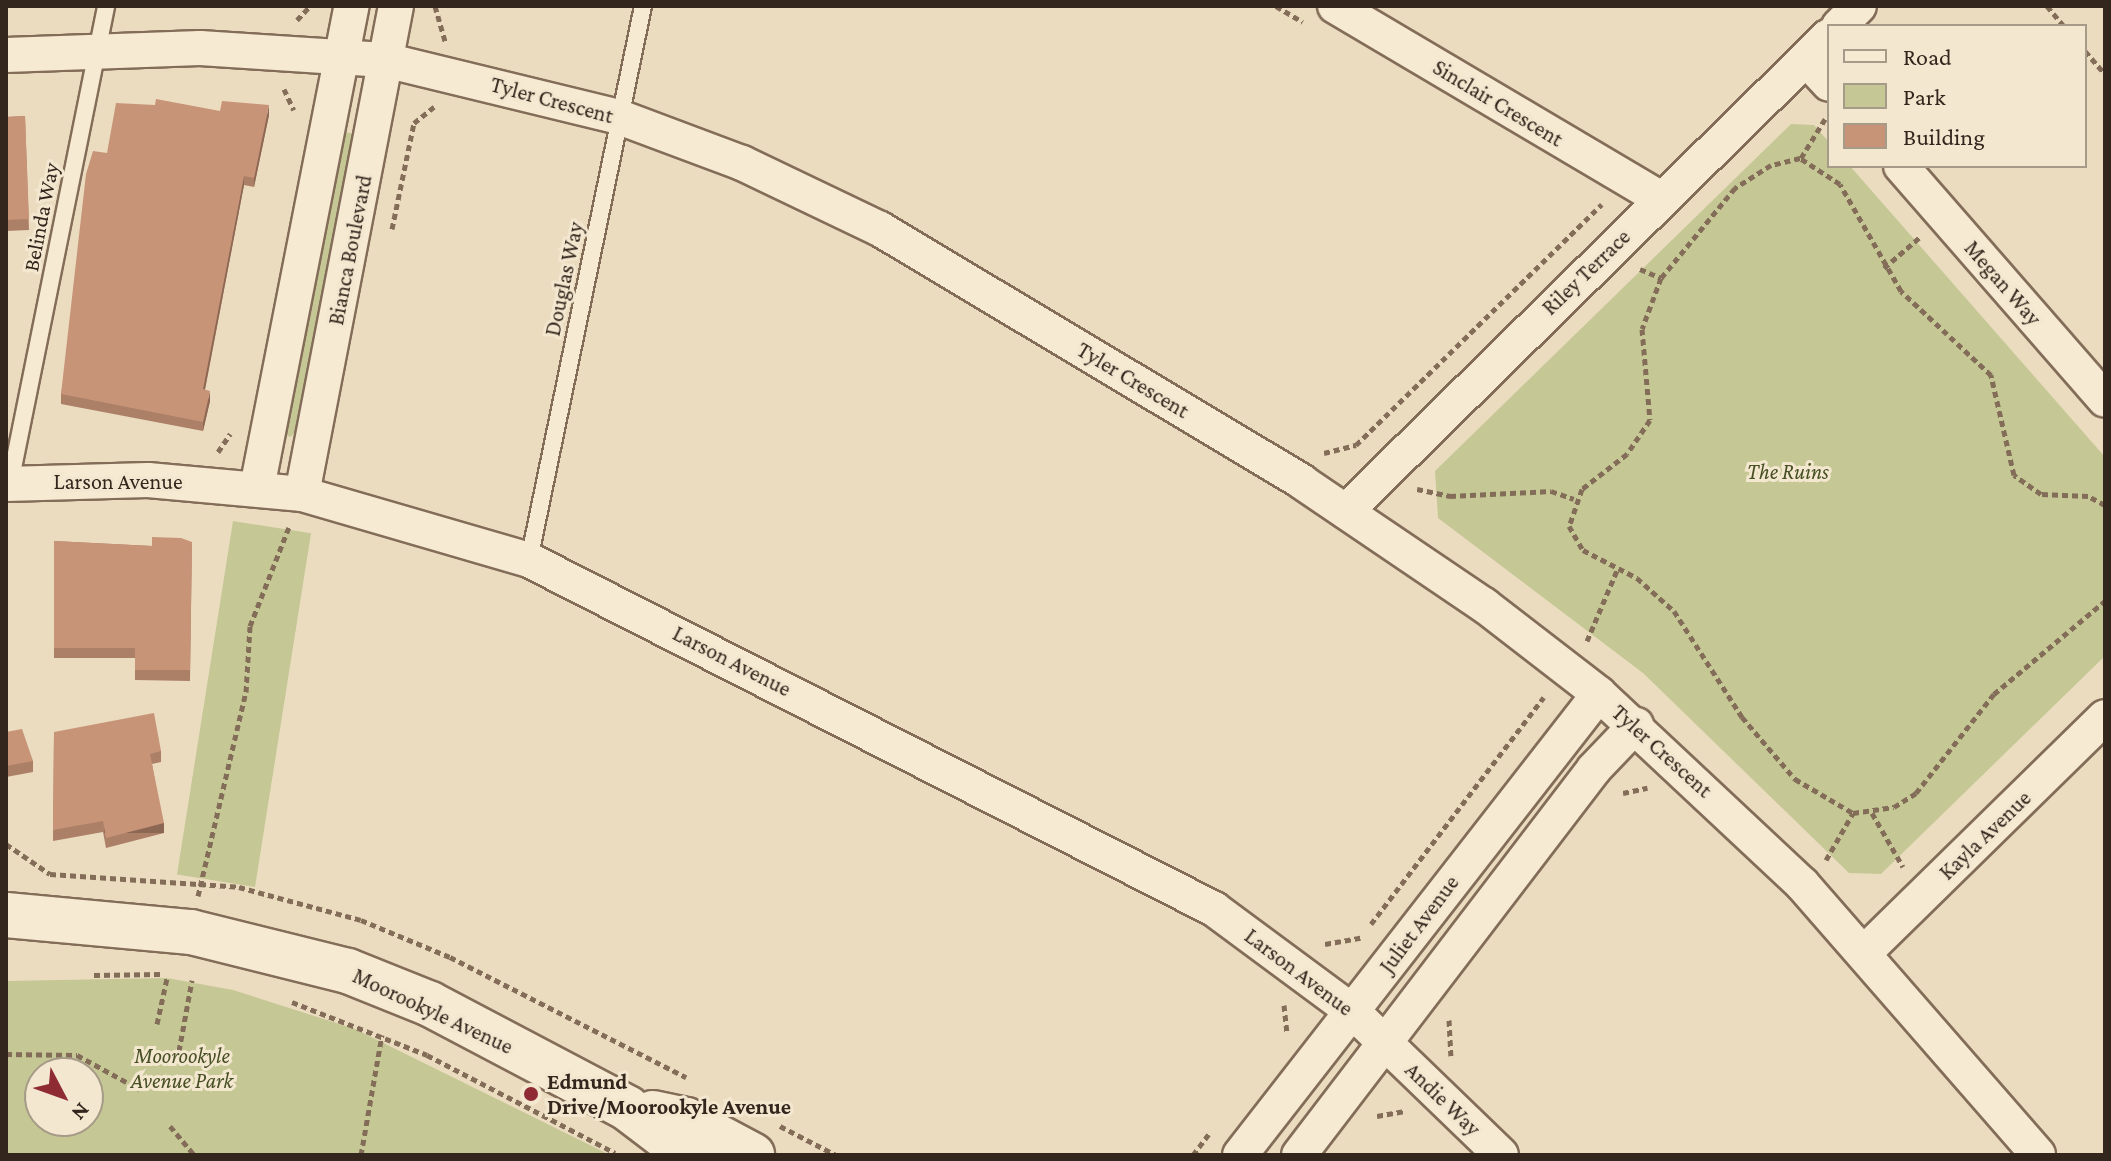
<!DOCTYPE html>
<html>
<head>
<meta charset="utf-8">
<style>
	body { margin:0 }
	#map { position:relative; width:2111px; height:1161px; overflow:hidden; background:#ebdcc0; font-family:"Crimson Pro",serif }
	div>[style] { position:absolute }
	.green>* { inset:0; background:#c5c895; transform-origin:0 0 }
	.path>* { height:5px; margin-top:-2.5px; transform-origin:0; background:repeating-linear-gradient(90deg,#836d59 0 6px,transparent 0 10px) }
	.roads { filter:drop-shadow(2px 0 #836d59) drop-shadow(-2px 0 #836d59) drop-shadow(0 2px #836d59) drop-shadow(0 -2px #836d59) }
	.lane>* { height:16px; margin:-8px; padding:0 8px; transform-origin:8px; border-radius:8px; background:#f7ead3 }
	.street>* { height:34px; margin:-17px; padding:0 17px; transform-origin:17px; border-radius:17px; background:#f7ead3 }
	.secondary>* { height:44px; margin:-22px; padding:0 22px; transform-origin:22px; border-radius:22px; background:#f7ead3 }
	.wall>* { inset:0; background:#ac7f67 }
	.shaded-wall>* { inset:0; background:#8c6854; transform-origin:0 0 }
	.building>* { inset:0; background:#c89478 }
	.dots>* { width:22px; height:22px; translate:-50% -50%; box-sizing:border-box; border:4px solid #f3e7cf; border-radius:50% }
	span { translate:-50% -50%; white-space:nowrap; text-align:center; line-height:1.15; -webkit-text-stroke:6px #f3e7cf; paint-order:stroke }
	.street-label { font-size:22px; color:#33261d }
	.park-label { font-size:22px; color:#474f24; font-style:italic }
	.poi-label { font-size:22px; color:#33261d; font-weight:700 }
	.left { translate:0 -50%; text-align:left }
	.frame { position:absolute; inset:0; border:8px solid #33261d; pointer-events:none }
	.legend { position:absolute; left:1827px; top:24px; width:260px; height:144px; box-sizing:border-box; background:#f3e7cf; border:2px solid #a69a88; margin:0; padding:10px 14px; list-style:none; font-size:24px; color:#33261d }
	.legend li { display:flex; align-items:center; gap:16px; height:40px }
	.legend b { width:40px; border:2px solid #a69a88 }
	.north { position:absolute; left:24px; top:1057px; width:80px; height:80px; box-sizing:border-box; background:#f3e7cf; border:2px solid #a69a88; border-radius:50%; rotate:131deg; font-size:22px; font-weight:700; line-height:32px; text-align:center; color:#33261d }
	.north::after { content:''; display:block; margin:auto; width:28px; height:36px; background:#8f2c33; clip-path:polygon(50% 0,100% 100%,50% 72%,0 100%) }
</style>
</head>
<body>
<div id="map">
	<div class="green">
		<div style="clip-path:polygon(1791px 124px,1814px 125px,1829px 142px,1829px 166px,1850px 166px,2105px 457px,2105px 656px,1881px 874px,1849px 873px,1643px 673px,1438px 518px,1435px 471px)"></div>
		<div style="clip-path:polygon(342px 132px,357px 134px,297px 431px,290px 437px,285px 434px)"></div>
		<div style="left:233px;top:521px;width:79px;height:358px;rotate:9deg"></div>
		<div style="clip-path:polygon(evenodd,167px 978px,233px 990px,355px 1029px,610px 1155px,6px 1155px,6px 981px,167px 978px,88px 1073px,88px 1121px,40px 1121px,40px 1073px,88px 1073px)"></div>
	</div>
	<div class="path">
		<div style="left:435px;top:6px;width:37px;rotate:74deg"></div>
		<div style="left:1276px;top:6px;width:31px;rotate:31deg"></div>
		<div style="left:2047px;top:6px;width:26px;rotate:50deg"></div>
		<div style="left:297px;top:20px;width:19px;rotate:-47deg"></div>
		<div style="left:2085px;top:51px;width:30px;rotate:49deg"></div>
		<div style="left:284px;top:89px;width:23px;rotate:65deg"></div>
		<div style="left:1801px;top:158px;width:46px;rotate:-58.4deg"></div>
		<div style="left:392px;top:229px;width:108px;rotate:-78.3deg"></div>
		<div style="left:414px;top:123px;width:26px;rotate:-39deg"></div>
		<div style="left:1884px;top:268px;width:48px;rotate:-40.7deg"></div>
		<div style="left:1640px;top:269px;width:23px;rotate:23deg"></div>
		<div style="left:218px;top:452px;width:22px;rotate:-56deg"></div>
		<div style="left:1324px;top:453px;width:33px;rotate:-14deg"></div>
		<div style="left:1356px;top:445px;width:344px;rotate:-44.4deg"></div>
		<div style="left:1417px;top:489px;width:34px;rotate:12deg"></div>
		<div style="left:1450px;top:496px;width:101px;rotate:-2.8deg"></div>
		<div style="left:1551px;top:491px;width:24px;rotate:19deg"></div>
		<div style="left:2105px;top:505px;width:19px;rotate:-152deg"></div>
		<div style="left:2088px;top:496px;width:47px;rotate:-177.6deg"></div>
		<div style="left:2041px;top:494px;width:33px;rotate:-145deg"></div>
		<div style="left:2014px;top:475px;width:103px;rotate:-103deg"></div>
		<div style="left:1991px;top:375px;width:123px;rotate:-137deg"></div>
		<div style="left:1901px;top:291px;width:123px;rotate:-119.7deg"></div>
		<div style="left:1840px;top:184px;width:48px;rotate:-147deg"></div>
		<div style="left:1800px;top:158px;width:30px;rotate:166deg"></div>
		<div style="left:1771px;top:165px;width:43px;rotate:147.4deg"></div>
		<div style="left:1735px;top:188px;width:117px;rotate:129.4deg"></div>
		<div style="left:1661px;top:278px;width:54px;rotate:110.4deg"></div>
		<div style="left:1642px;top:329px;width:91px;rotate:85deg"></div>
		<div style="left:1650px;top:420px;width:41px;rotate:124.1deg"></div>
		<div style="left:1627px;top:454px;width:57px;rotate:142.1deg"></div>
		<div style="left:1582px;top:489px;width:39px;rotate:109deg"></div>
		<div style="left:1569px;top:526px;width:28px;rotate:60deg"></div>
		<div style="left:1583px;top:550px;width:61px;rotate:27.4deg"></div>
		<div style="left:1637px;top:578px;width:50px;rotate:41.7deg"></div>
		<div style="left:1674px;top:611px;width:126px;rotate:57.3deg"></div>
		<div style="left:1742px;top:717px;width:82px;rotate:49.5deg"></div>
		<div style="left:1795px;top:779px;width:67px;rotate:30.4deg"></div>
		<div style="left:1853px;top:813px;width:41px;rotate:-8.3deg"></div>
		<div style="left:1894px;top:807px;width:26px;rotate:-32deg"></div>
		<div style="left:1916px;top:793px;width:126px;rotate:-51.8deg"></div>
		<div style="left:1994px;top:694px;width:145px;rotate:-40deg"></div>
		<div style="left:1587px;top:641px;width:79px;rotate:-67deg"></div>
		<div style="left:1623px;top:793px;width:25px;rotate:-12deg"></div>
		<div style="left:1872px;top:813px;width:62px;rotate:60.1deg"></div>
		<div style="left:6px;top:844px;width:53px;rotate:34.3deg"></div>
		<div style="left:50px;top:874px;width:189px;rotate:3.9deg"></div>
		<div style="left:239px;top:887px;width:126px;rotate:15.1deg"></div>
		<div style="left:361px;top:920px;width:96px;rotate:22.6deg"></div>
		<div style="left:450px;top:957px;width:265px;rotate:27deg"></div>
		<div style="left:1826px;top:860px;width:54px;rotate:-60.1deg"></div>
		<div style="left:198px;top:896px;width:210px;rotate:-76.8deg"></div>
		<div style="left:246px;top:692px;width:66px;rotate:-86.5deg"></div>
		<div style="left:250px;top:626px;width:106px;rotate:-68.5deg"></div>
		<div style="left:1371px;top:924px;width:285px;rotate:-52.7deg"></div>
		<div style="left:1325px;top:944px;width:36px;rotate:-10deg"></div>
		<div style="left:94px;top:975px;width:67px;rotate:-0.9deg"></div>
		<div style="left:292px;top:1002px;width:145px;rotate:21.4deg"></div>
		<div style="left:427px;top:1055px;width:212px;rotate:27.5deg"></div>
		<div style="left:1284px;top:1005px;width:29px;rotate:84deg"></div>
		<div style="left:1449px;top:1020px;width:36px;rotate:87deg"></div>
		<div style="left:157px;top:1024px;width:47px;rotate:-77.7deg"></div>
		<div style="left:179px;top:1051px;width:72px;rotate:-79.6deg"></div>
		<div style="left:6px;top:1054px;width:71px;rotate:0.8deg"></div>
		<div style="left:77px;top:1055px;width:71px;rotate:28.7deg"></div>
		<div style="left:1377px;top:1116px;width:27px;rotate:-10deg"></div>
		<div style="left:170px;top:1126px;width:38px;rotate:50deg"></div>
		<div style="left:780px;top:1126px;width:63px;rotate:27.4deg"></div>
		<div style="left:361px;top:1155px;width:122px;rotate:-80.1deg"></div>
		<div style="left:1193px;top:1155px;width:26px;rotate:-53deg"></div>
	</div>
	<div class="roads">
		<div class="lane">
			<div style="left:10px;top:483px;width:487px;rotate:-78.6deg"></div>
			<div style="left:529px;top:560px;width:566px;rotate:-78.37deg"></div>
		</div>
		<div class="street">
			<div style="left:1335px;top:6px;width:379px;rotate:30.6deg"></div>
			<div style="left:1839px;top:26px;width:28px;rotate:-45deg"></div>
			<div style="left:6px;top:55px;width:194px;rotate:-2.1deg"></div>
			<div style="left:200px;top:48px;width:185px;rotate:3.7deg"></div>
			<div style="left:385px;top:60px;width:241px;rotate:13.7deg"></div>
			<div style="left:619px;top:117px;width:131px;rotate:20.5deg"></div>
			<div style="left:742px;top:163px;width:153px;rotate:25.6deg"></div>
			<div style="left:880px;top:229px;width:492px;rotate:30.9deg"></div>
			<div style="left:1302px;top:482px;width:220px;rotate:34.1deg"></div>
			<div style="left:1484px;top:605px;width:145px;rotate:37.7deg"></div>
			<div style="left:1599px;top:694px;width:278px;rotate:43.1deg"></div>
			<div style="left:1802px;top:884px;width:359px;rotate:48.9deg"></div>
			<div style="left:1806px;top:59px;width:34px;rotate:47deg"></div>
			<div style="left:1901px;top:166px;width:310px;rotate:48.9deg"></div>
			<div style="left:6px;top:484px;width:142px;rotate:-1.6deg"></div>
			<div style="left:148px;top:480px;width:155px;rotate:5.2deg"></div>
			<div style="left:302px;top:494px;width:236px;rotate:16.2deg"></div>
			<div style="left:529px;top:560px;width:769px;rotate:27deg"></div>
			<div style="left:1214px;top:909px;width:172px;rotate:36.5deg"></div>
			<div style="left:1352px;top:1011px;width:207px;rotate:44deg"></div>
			<div style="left:257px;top:488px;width:491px;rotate:-78.9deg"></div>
			<div style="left:302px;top:494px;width:497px;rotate:-79.1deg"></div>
			<div style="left:1346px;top:511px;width:677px;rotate:-44.52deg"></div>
			<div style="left:1864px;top:953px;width:337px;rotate:-44.4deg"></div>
			<div style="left:1240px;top:1155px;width:584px;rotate:-52.09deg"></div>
			<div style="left:1299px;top:1155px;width:486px;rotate:-52.6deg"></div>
			<div style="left:1594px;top:769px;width:61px;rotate:-46.3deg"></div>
		</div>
		<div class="secondary">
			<div style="left:6px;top:915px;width:186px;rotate:5.3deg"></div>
			<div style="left:191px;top:932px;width:162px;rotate:14deg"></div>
			<div style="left:348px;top:971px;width:88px;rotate:21.9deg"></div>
			<div style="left:430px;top:1004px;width:223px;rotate:27.8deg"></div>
			<div style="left:627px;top:1108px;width:78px;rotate:37.2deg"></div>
			<div style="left:653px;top:1113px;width:34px;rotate:12deg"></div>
			<div style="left:686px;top:1120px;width:75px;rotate:27.9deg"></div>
		</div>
	</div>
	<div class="wall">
		<div style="clip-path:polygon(269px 115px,254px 187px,244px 185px,205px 390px,210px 401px,203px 431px,61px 404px,61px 394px,107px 153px)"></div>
		<div style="clip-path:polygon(25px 116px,29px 230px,6px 231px,6px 117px)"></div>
		<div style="clip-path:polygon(54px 541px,152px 546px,192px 542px,190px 681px,135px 680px,135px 658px,54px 658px)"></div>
		<div style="clip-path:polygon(6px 732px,33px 761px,33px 772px,6px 777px)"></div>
		<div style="clip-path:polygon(54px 732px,161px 751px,161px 762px,152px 764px,164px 833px,106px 848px,103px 832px,53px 841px)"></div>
	</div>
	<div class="shaded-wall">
		<div style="clip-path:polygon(269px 105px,269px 115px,254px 187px,254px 178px)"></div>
		<div style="clip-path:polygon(244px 176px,244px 185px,203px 399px,203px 389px)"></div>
		<div style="clip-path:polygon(210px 391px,210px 401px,203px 431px,203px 422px)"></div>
		<div style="left:164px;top:823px;width:10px;height:60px;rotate:90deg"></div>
	</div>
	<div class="building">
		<div style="clip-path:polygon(156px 99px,220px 111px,222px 101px,269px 105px,254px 178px,244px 176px,203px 389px,210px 391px,203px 422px,61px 394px,86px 174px,93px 151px,107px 153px,116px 103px,155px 105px)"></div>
		<div style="clip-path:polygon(25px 116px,29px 219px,6px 220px,6px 117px)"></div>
		<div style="clip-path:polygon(152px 537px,181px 538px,192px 542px,190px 670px,135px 670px,135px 648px,54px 648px,54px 541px,152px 546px)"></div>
		<div style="clip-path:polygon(154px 713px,161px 751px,150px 754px,164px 823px,106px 838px,103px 821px,53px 830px,54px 732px)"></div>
		<div style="clip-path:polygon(22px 729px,33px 761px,6px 766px,6px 732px)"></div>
	</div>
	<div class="dots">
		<div style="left:531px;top:1094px;background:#8f2c33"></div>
	</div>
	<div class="street-label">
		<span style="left:552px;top:100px;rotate:15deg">Tyler Crescent</span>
		<span style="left:1498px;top:103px;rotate:31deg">Sinclair Crescent</span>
		<span style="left:41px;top:217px;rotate:-79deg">Belinda Way</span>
		<span style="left:350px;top:250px;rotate:-79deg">Bianca Boulevard</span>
		<span style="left:1586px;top:272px;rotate:-44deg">Riley Terrace</span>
		<span style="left:564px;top:279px;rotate:-78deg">Douglas Way</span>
		<span style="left:2003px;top:283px;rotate:49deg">Megan Way</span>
		<span style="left:1133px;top:380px;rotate:31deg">Tyler Crescent</span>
		<span style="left:118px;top:482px">Larson Avenue</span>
		<span style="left:732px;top:661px;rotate:27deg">Larson Avenue</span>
		<span style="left:1662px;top:751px;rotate:42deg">Tyler Crescent</span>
		<span style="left:1985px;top:835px;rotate:-44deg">Kayla Avenue</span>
		<span style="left:1419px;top:924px;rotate:-53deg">Juliet Avenue</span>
		<span style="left:1299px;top:972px;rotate:37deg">Larson Avenue</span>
		<span style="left:433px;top:1011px;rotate:25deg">Moorookyle Avenue</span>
		<span style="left:1443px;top:1099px;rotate:44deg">Andie Way</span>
	</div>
	<div class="park-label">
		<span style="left:1788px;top:472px">The Ruins</span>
		<span style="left:182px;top:1068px">Moorookyle<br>Avenue Park</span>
	</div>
	<div class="poi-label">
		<span class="left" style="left:547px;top:1094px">Edmund<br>Drive/Moorookyle Avenue</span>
	</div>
	<div class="frame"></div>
	<ul class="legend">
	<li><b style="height:10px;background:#f7ead3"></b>Road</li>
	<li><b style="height:22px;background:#c5c895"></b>Park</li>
	<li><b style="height:22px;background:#c89478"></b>Building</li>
	</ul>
	<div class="north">N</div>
</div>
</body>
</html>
